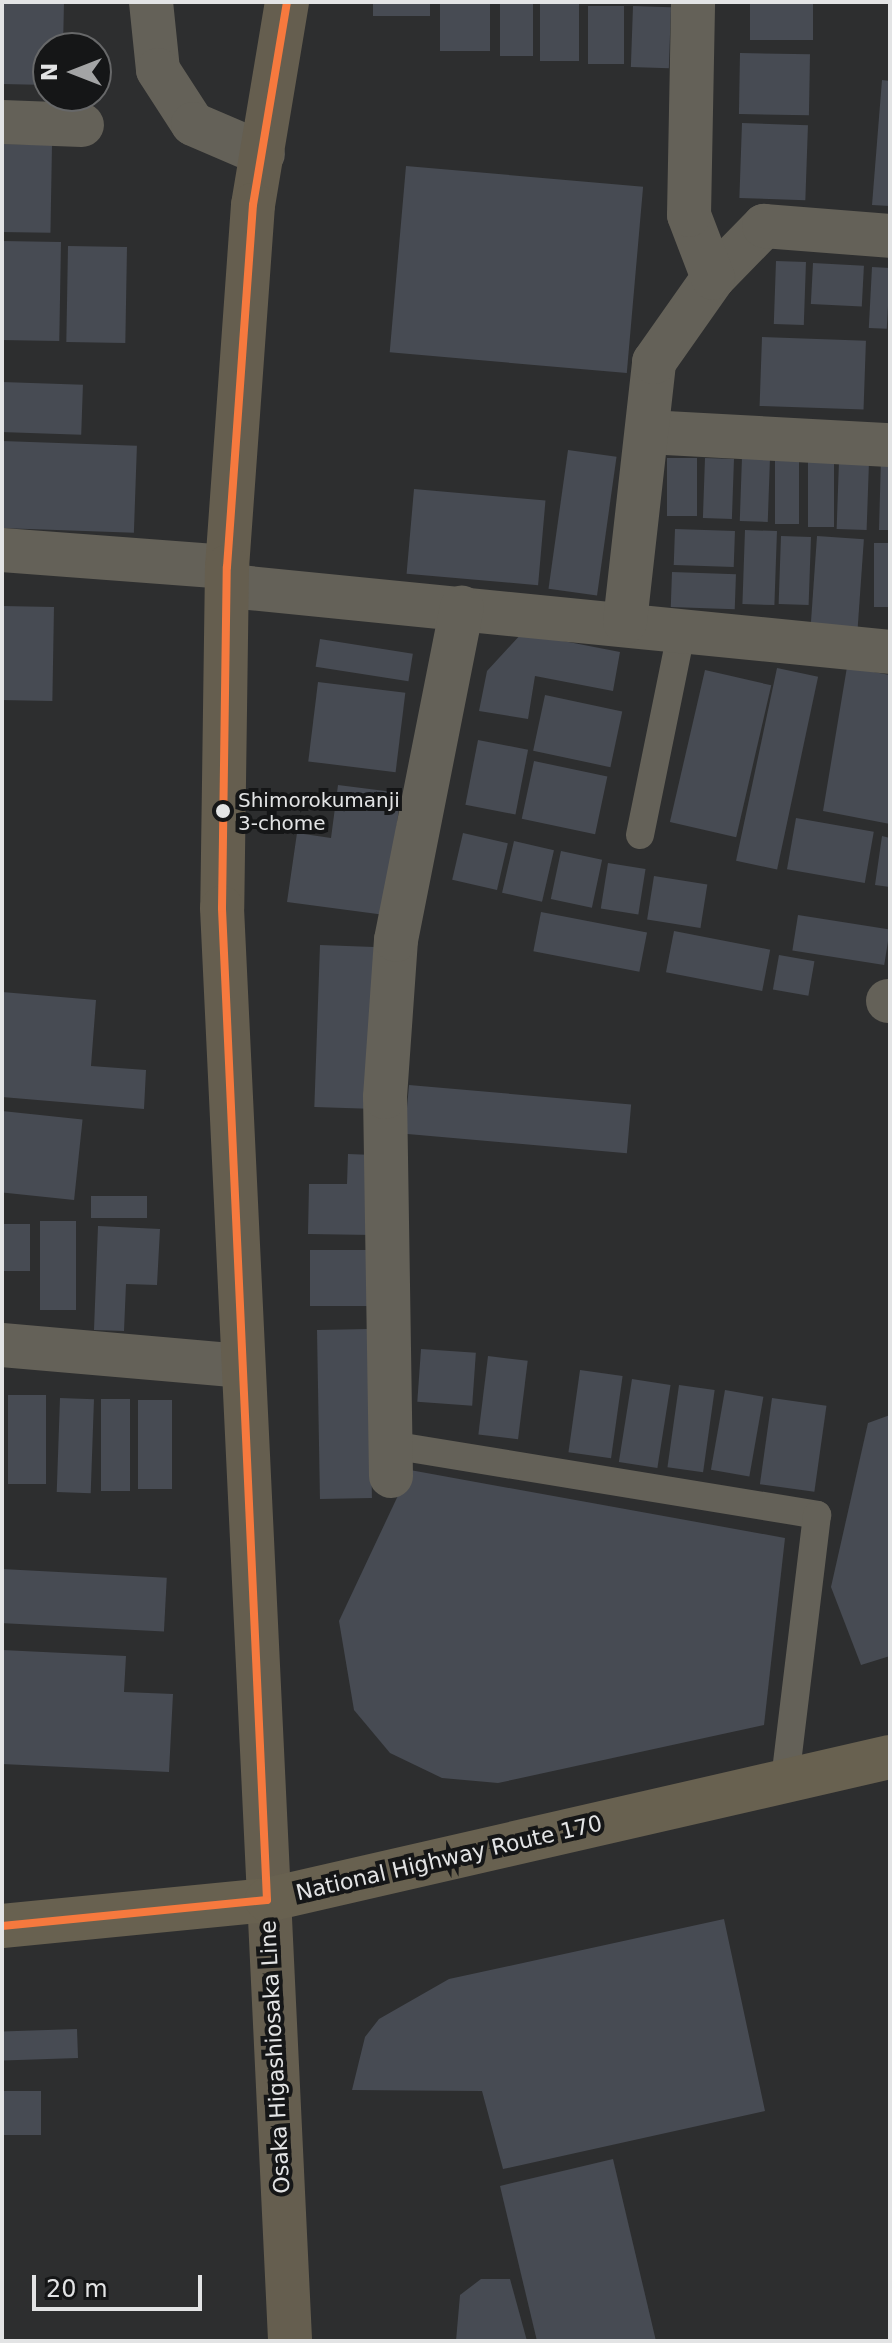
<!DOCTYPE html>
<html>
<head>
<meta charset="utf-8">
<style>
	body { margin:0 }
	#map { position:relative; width:892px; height:2343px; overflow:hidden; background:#2d2e2f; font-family:"DejaVu Sans",sans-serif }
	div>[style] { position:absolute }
	.building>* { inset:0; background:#474b53; transform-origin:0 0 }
	.service>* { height:28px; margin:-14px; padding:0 14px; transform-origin:14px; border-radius:14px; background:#646158 }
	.minor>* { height:44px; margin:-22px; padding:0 22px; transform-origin:22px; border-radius:22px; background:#646158 }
	.tertiary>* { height:44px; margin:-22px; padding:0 22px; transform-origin:22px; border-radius:22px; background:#646158 }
	.primary>* { height:44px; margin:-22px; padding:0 22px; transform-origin:22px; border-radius:22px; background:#655e4f }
	.trunk>* { height:44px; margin:-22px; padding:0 22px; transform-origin:22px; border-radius:22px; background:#686150 }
	.bus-1>* { height:8px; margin:-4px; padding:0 4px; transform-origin:4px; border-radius:4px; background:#f6793e }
	.dots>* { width:22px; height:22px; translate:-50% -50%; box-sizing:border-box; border:4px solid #151617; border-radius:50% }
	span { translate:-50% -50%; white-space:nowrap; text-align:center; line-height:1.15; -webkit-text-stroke:8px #151617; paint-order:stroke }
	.bus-label { font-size:20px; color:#e3e4e5 }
	.left { translate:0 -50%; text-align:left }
	.street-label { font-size:22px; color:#e3e4e5 }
	.frame { position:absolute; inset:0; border:4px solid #e3e4e5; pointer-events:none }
	.north { position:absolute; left:32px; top:32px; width:80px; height:80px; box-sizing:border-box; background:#151617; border:2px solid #676869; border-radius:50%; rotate:270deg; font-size:22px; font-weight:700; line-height:32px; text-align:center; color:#e3e4e5 }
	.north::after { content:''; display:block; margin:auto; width:28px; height:36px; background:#a3a4a5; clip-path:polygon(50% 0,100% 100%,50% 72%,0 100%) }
	.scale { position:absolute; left:32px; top:2275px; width:170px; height:36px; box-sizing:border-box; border:4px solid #e3e4e5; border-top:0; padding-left:10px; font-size:24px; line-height:28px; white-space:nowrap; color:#e3e4e5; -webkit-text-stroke:6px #151617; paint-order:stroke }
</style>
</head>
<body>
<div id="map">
	<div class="building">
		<div style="clip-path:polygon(2px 2px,64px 2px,63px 48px,48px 48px,48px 85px,2px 84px)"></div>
		<div style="left:373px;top:2px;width:57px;height:14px"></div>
		<div style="left:440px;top:2px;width:50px;height:49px"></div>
		<div style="left:500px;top:2px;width:33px;height:54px"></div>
		<div style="left:540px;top:2px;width:39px;height:59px"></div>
		<div style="left:750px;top:2px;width:63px;height:38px"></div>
		<div style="left:588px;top:6px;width:36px;height:58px"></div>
		<div style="left:633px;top:6px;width:38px;height:61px;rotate:2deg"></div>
		<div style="left:740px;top:53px;width:70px;height:61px;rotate:1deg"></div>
		<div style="clip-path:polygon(882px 80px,890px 81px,890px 206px,872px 205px)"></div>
		<div style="left:742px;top:123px;width:66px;height:75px;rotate:2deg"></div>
		<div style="left:2px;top:144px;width:50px;height:88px;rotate:1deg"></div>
		<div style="left:406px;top:166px;width:238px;height:187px;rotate:5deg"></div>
		<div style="left:2px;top:241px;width:59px;height:99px;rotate:1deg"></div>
		<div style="left:68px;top:246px;width:59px;height:96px;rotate:1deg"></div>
		<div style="left:776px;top:261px;width:30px;height:63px;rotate:2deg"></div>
		<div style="left:813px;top:263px;width:51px;height:41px;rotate:3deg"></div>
		<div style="left:872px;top:267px;width:18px;height:61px;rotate:3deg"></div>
		<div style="left:762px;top:337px;width:104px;height:69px;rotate:2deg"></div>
		<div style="left:2px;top:382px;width:81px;height:50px;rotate:2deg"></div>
		<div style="left:2px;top:441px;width:135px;height:87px;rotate:2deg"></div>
		<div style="left:568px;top:450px;width:49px;height:140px;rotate:8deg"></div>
		<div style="left:742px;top:457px;width:28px;height:64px;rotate:2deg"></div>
		<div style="left:667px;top:458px;width:30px;height:58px"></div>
		<div style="left:705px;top:458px;width:29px;height:60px;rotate:2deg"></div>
		<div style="clip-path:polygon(881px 458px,890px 458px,890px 530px,879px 530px)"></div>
		<div style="left:775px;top:459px;width:24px;height:65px"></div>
		<div style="left:808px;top:461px;width:26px;height:66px"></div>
		<div style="left:839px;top:461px;width:30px;height:68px;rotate:2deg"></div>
		<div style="left:414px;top:489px;width:132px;height:85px;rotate:5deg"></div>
		<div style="left:675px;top:529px;width:60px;height:36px;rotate:2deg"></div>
		<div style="left:745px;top:530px;width:32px;height:74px;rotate:2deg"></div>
		<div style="left:781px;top:536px;width:30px;height:68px;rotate:2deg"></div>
		<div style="left:817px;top:536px;width:47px;height:89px;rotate:4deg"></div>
		<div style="left:874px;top:543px;width:16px;height:64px"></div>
		<div style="left:672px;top:572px;width:64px;height:35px;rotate:2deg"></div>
		<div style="left:2px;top:606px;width:52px;height:94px;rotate:1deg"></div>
		<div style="clip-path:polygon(522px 633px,620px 652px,613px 691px,535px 676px,528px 719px,479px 711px,487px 671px)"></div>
		<div style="left:320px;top:639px;width:94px;height:28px;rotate:9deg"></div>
		<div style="clip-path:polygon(847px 667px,890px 675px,890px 824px,823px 811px)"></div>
		<div style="left:777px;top:668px;width:42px;height:197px;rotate:12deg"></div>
		<div style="left:705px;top:670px;width:68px;height:156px;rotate:13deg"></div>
		<div style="left:318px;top:682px;width:88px;height:80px;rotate:7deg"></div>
		<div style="left:545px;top:695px;width:79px;height:57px;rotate:12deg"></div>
		<div style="left:478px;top:740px;width:51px;height:66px;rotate:11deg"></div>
		<div style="left:534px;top:761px;width:75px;height:59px;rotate:12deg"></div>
		<div style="clip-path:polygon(338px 785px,401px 793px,385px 915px,287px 902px,297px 833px,331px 838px)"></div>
		<div style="left:796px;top:818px;width:79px;height:52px;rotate:10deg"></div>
		<div style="left:463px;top:833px;width:46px;height:48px;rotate:13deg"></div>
		<div style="clip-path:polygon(882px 836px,890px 838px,890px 887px,875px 885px)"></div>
		<div style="left:514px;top:841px;width:41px;height:53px;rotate:13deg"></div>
		<div style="left:561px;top:851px;width:42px;height:49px;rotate:12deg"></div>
		<div style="left:608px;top:863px;width:38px;height:46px;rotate:9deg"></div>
		<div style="left:654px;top:876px;width:54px;height:44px;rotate:9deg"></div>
		<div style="left:541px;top:912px;width:108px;height:40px;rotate:11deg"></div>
		<div style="left:798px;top:915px;width:93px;height:36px;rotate:9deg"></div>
		<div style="left:674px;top:931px;width:98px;height:42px;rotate:11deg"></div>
		<div style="left:320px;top:945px;width:54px;height:162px;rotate:2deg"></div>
		<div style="left:779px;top:955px;width:36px;height:35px;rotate:10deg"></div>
		<div style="clip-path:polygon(2px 992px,96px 1000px,91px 1066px,146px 1070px,144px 1109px,2px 1097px)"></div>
		<div style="left:409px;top:1085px;width:223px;height:49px;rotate:5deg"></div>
		<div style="left:2px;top:1111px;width:81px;height:81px;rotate:6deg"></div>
		<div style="clip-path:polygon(348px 1154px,374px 1155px,373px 1235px,308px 1234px,309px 1184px,347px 1184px)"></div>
		<div style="left:147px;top:1196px;width:22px;height:56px;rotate:90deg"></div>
		<div style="left:40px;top:1221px;width:36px;height:89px"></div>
		<div style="left:2px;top:1224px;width:28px;height:47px"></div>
		<div style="clip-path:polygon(98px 1226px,160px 1229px,157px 1285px,126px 1284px,124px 1331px,94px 1330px)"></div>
		<div style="left:373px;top:1250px;width:56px;height:63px;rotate:90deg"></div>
		<div style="left:369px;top:1329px;width:169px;height:52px;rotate:89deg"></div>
		<div style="left:421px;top:1349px;width:55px;height:53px;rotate:4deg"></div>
		<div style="left:488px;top:1356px;width:40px;height:79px;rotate:7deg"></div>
		<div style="left:580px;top:1370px;width:43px;height:83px;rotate:8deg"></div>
		<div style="left:632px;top:1379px;width:39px;height:84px;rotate:9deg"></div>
		<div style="left:679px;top:1385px;width:36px;height:83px;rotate:8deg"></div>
		<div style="left:725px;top:1390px;width:39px;height:81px;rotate:10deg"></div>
		<div style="left:8px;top:1395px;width:38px;height:89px"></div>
		<div style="left:60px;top:1398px;width:34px;height:94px;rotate:2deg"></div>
		<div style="left:772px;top:1398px;width:55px;height:87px;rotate:8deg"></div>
		<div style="left:101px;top:1399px;width:29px;height:92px"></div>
		<div style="left:138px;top:1400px;width:34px;height:89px"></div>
		<div style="clip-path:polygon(890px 1415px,890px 1656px,861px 1665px,831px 1587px,868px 1423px)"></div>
		<div style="clip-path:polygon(410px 1470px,785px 1538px,764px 1725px,498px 1783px,442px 1778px,390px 1753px,354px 1710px,339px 1621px)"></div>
		<div style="left:2px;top:1569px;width:165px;height:54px;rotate:3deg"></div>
		<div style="clip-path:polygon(2px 1650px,126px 1656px,124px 1692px,173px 1694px,169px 1772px,2px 1764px)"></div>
		<div style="clip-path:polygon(724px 1919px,765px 2111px,503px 2169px,482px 2091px,352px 2090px,365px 2037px,379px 2019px,449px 1979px)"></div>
		<div style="left:77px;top:2029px;width:29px;height:75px;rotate:88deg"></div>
		<div style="left:2px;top:2091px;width:39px;height:44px"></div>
		<div style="clip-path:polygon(613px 2159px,656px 2341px,537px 2341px,500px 2186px)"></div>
		<div style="clip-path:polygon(481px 2279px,510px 2279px,527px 2341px,456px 2341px,460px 2295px)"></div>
	</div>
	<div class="service">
		<div style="left:640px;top:835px;width:210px;rotate:-78.5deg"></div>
		<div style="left:391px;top:1445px;width:432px;rotate:9.3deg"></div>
		<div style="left:817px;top:1515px;width:268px;rotate:96.9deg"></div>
	</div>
	<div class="minor">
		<div style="left:2px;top:122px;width:80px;rotate:2.1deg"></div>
		<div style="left:713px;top:278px;width:73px;rotate:-45.6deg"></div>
		<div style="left:764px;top:226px;width:126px;rotate:4.5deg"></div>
		<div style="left:647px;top:432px;width:243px;rotate:3.1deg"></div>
		<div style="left:2px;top:550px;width:226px;rotate:4.3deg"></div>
		<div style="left:229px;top:586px;width:664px;rotate:5.7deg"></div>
		<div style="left:625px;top:622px;width:262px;rotate:-83.6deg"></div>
		<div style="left:654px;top:362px;width:103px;rotate:-54.9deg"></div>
		<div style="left:713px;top:278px;width:67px;rotate:-110.9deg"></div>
		<div style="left:689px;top:215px;width:213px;rotate:-88.9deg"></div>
		<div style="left:888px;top:1001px;width:2px"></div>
		<div style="left:2px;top:1345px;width:240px;rotate:5deg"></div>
		<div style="left:391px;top:1476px;width:379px;rotate:-90.9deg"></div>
		<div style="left:385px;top:1097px;width:157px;rotate:-86deg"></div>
		<div style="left:396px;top:940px;width:339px;rotate:-78.8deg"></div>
	</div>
	<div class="tertiary">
		<div style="left:151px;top:2px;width:68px;rotate:84.1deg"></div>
		<div style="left:158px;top:70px;width:64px;rotate:57.1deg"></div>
		<div style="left:193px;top:124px;width:76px;rotate:23.2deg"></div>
	</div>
	<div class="primary">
		<div style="left:287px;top:2px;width:206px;rotate:99.5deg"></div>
		<div style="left:253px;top:205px;width:363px;rotate:94.1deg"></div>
		<div style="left:227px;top:567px;width:341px;rotate:90.8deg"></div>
		<div style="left:222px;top:908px;width:1435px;rotate:87.28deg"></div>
	</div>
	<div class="trunk">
		<div style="left:2px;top:1926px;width:266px;rotate:-5.6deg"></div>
		<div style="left:267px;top:1900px;width:639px;rotate:-12.93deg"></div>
	</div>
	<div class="bus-1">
		<div style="left:267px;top:1900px;width:993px;rotate:-92.6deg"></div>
		<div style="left:222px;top:908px;width:341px;rotate:-89.2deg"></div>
		<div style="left:227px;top:567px;width:363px;rotate:-85.9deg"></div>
		<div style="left:253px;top:205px;width:206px;rotate:-80.5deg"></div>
		<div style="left:2px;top:1926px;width:266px;rotate:-5.6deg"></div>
	</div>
	<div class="dots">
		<div style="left:223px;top:811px;background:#e3e4e5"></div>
	</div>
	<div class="bus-label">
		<span class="left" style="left:238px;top:812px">Shimorokumanji<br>3-chome</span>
	</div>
	<div class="street-label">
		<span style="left:449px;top:1858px;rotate:-13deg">National Highway Route 170</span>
		<span style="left:275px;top:2057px;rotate:-93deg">Osaka Higashiosaka Line</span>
	</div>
	<div class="frame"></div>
	<div class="north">N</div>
	<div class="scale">20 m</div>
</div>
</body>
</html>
